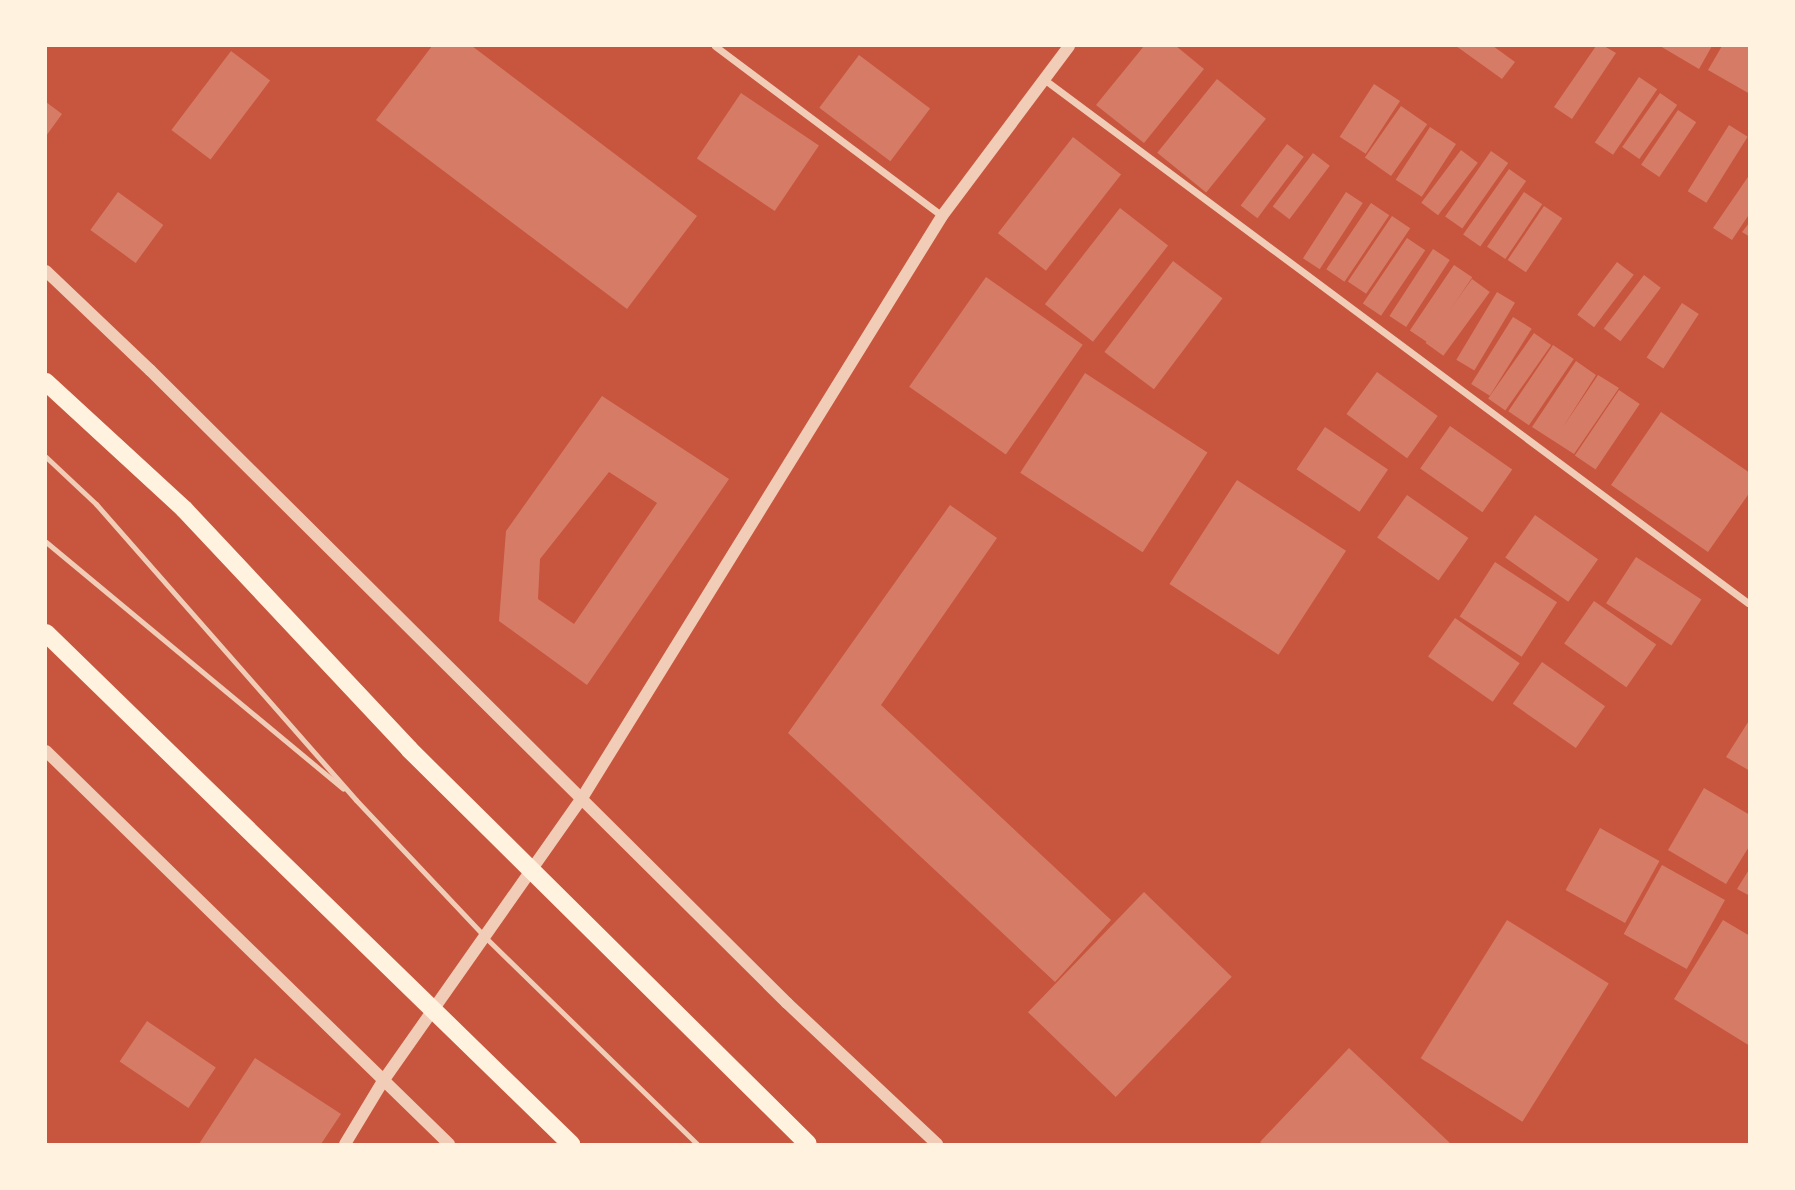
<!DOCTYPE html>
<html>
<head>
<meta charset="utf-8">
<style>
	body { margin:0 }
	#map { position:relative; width:1795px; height:1190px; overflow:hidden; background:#c8553d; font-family:Quicksand,sans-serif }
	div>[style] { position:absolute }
	.building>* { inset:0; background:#d67c66; transform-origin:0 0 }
	.service>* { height:5px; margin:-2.5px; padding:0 2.5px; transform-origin:2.5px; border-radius:2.5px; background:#f1ccb7 }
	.minor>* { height:7px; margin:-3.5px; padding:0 3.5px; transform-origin:3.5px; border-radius:3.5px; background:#f1ccb7 }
	.tertiary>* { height:12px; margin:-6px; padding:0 6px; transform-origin:6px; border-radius:6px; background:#f1ccb7 }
	.primary>* { height:18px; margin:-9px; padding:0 9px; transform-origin:9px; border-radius:9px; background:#fff3e0 }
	span { translate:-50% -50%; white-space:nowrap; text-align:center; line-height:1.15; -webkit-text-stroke:6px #fff3e0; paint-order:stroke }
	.frame { position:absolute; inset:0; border:47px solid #fff3e0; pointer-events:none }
</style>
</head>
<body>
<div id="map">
	<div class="building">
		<div style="clip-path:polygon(432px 46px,472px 46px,697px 216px,627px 309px,376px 120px)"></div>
		<div style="clip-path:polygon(1144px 46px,1176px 46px,1204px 69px,1144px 143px,1096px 105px)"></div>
		<div style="clip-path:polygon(1456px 46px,1493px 46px,1515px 62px,1502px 79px)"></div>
		<div style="clip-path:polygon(1596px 46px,1604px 46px,1616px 53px,1572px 119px,1554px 107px)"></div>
		<div style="clip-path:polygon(1660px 46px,1712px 46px,1699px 69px)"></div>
		<div style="clip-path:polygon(1722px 46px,1750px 46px,1750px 94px,1708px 70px)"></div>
		<div style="left:231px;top:51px;width:49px;height:99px;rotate:37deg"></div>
		<div style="left:859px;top:55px;width:89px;height:66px;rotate:37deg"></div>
		<div style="left:1639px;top:77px;width:22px;height:79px;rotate:34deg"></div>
		<div style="left:1217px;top:79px;width:63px;height:95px;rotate:39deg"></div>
		<div style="left:1374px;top:84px;width:31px;height:63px;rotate:33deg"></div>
		<div style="left:741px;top:93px;width:94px;height:79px;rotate:34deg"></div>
		<div style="left:1660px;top:93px;width:21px;height:66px;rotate:35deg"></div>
		<div style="clip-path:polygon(46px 102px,62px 114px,46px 136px)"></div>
		<div style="left:1401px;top:106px;width:32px;height:63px;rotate:35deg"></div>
		<div style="left:1678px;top:110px;width:22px;height:66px;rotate:34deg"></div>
		<div style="left:1729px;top:125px;width:22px;height:78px;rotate:32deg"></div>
		<div style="left:1430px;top:127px;width:31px;height:63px;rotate:33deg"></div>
		<div style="left:1073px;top:137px;width:61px;height:122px;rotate:38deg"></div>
		<div style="left:1287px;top:144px;width:21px;height:77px;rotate:37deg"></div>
		<div style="left:1461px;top:150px;width:21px;height:66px;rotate:37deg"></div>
		<div style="left:1491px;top:151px;width:21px;height:80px;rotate:35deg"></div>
		<div style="left:1313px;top:153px;width:21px;height:67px;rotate:37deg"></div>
		<div style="left:1509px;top:169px;width:21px;height:80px;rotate:35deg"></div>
		<div style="clip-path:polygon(1750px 174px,1750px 213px,1732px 240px,1713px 228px)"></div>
		<div style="left:118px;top:192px;width:56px;height:47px;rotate:36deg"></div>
		<div style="left:1346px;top:192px;width:20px;height:79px;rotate:33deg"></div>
		<div style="left:1524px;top:192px;width:22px;height:66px;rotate:34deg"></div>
		<div style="left:1371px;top:203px;width:22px;height:80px;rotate:34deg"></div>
		<div style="left:1544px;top:206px;width:22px;height:65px;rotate:34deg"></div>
		<div style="left:1120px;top:208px;width:61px;height:122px;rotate:38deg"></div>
		<div style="left:1392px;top:216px;width:22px;height:79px;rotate:34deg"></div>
		<div style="clip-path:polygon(1750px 222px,1750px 237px,1742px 232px)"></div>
		<div style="left:1407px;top:238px;width:22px;height:79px;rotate:34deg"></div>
		<div style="left:1433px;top:249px;width:20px;height:80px;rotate:33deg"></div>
		<div style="left:1173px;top:261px;width:62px;height:114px;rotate:37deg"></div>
		<div style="left:1617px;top:262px;width:21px;height:66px;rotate:37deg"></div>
		<div style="left:1454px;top:265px;width:22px;height:79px;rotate:34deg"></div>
		<div style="left:1644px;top:275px;width:21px;height:67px;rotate:37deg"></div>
		<div style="left:986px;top:277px;width:118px;height:134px;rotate:35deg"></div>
		<div style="left:1472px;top:279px;width:22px;height:79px;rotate:36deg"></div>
		<div style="left:1497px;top:292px;width:21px;height:79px;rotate:31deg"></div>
		<div style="left:1682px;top:303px;width:20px;height:65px;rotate:33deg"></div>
		<div style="left:1513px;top:317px;width:22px;height:79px;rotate:32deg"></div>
		<div style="left:1534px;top:333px;width:21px;height:80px;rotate:35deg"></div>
		<div style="left:1553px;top:345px;width:25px;height:80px;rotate:34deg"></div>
		<div style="clip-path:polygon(1576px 361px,1596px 375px,1563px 427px,1598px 375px,1619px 388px,1574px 454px,1532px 427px)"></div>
		<div style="left:1377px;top:372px;width:75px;height:52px;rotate:36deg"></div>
		<div style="left:1085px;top:373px;width:146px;height:119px;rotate:33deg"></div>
		<div style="left:1619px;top:390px;width:25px;height:79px;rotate:34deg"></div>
		<div style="clip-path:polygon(evenodd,602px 396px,729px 479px,587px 685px,499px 621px,506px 531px,602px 396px,609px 472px,657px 503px,574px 624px,538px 599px,540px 559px,609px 472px)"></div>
		<div style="clip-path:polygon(1661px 412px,1750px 473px,1750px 492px,1708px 552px,1611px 485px)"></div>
		<div style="left:1450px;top:426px;width:76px;height:52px;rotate:35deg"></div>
		<div style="left:1325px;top:427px;width:76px;height:51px;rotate:34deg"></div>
		<div style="left:1237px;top:480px;width:130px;height:124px;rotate:33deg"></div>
		<div style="left:1407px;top:495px;width:75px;height:52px;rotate:35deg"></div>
		<div style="clip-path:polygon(950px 505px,997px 538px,881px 705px,1111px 920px,1055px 982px,788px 733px)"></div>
		<div style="left:1535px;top:515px;width:77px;height:52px;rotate:35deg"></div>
		<div style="left:1636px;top:557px;width:78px;height:55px;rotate:33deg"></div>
		<div style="left:1495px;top:562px;width:74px;height:65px;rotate:33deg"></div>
		<div style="left:1594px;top:601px;width:76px;height:52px;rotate:35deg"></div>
		<div style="left:1455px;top:618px;width:79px;height:47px;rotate:35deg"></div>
		<div style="left:1542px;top:662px;width:77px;height:51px;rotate:35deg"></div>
		<div style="clip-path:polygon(1750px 719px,1750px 771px,1726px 757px)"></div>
		<div style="clip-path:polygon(1704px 788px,1750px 815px,1750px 845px,1726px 884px,1668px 850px)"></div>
		<div style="left:1600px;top:828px;width:68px;height:71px;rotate:29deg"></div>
		<div style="left:1662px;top:865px;width:72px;height:79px;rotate:29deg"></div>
		<div style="clip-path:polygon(1750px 868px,1750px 896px,1737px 889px)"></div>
		<div style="left:1144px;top:892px;width:122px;height:167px;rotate:44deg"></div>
		<div style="left:1507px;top:920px;width:120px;height:163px;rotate:32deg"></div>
		<div style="clip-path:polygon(1723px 920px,1750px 936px,1750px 1046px,1674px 999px)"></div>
		<div style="left:147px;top:1021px;width:83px;height:49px;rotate:34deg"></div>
		<div style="clip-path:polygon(1349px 1048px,1451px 1144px,1263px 1144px,1260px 1142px)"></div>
		<div style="clip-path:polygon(255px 1058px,341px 1114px,321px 1144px,199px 1144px)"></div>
	</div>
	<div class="service">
		<div style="left:46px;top:457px;width:69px;rotate:43.2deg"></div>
		<div style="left:96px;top:504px;width:394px;rotate:48.7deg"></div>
		<div style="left:356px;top:800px;width:188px;rotate:46.7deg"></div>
		<div style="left:485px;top:937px;width:296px;rotate:44.3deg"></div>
		<div style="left:46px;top:542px;width:386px;rotate:39.7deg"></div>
	</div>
	<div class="minor">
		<div style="left:715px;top:46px;width:284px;rotate:36.8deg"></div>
		<div style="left:1045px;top:80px;width:876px;rotate:36.65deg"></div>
	</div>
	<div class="tertiary">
		<div style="left:46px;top:271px;width:144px;rotate:43.6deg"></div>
		<div style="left:150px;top:370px;width:898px;rotate:44.82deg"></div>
		<div style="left:787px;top:1003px;width:206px;rotate:43.2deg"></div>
		<div style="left:46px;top:751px;width:563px;rotate:44.28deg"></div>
		<div style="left:345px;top:1144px;width:74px;rotate:-58.9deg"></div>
		<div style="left:383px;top:1081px;width:346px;rotate:-54.9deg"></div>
		<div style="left:582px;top:798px;width:684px;rotate:-58.26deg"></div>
		<div style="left:942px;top:216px;width:212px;rotate:-53.2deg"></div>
	</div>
	<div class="primary">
		<div style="left:46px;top:382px;width:188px;rotate:42.6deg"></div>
		<div style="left:184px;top:509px;width:329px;rotate:46.8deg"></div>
		<div style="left:409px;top:749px;width:561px;rotate:44.71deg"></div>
		<div style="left:46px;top:633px;width:733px;rotate:44.23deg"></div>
	</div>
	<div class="frame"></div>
</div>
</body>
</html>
